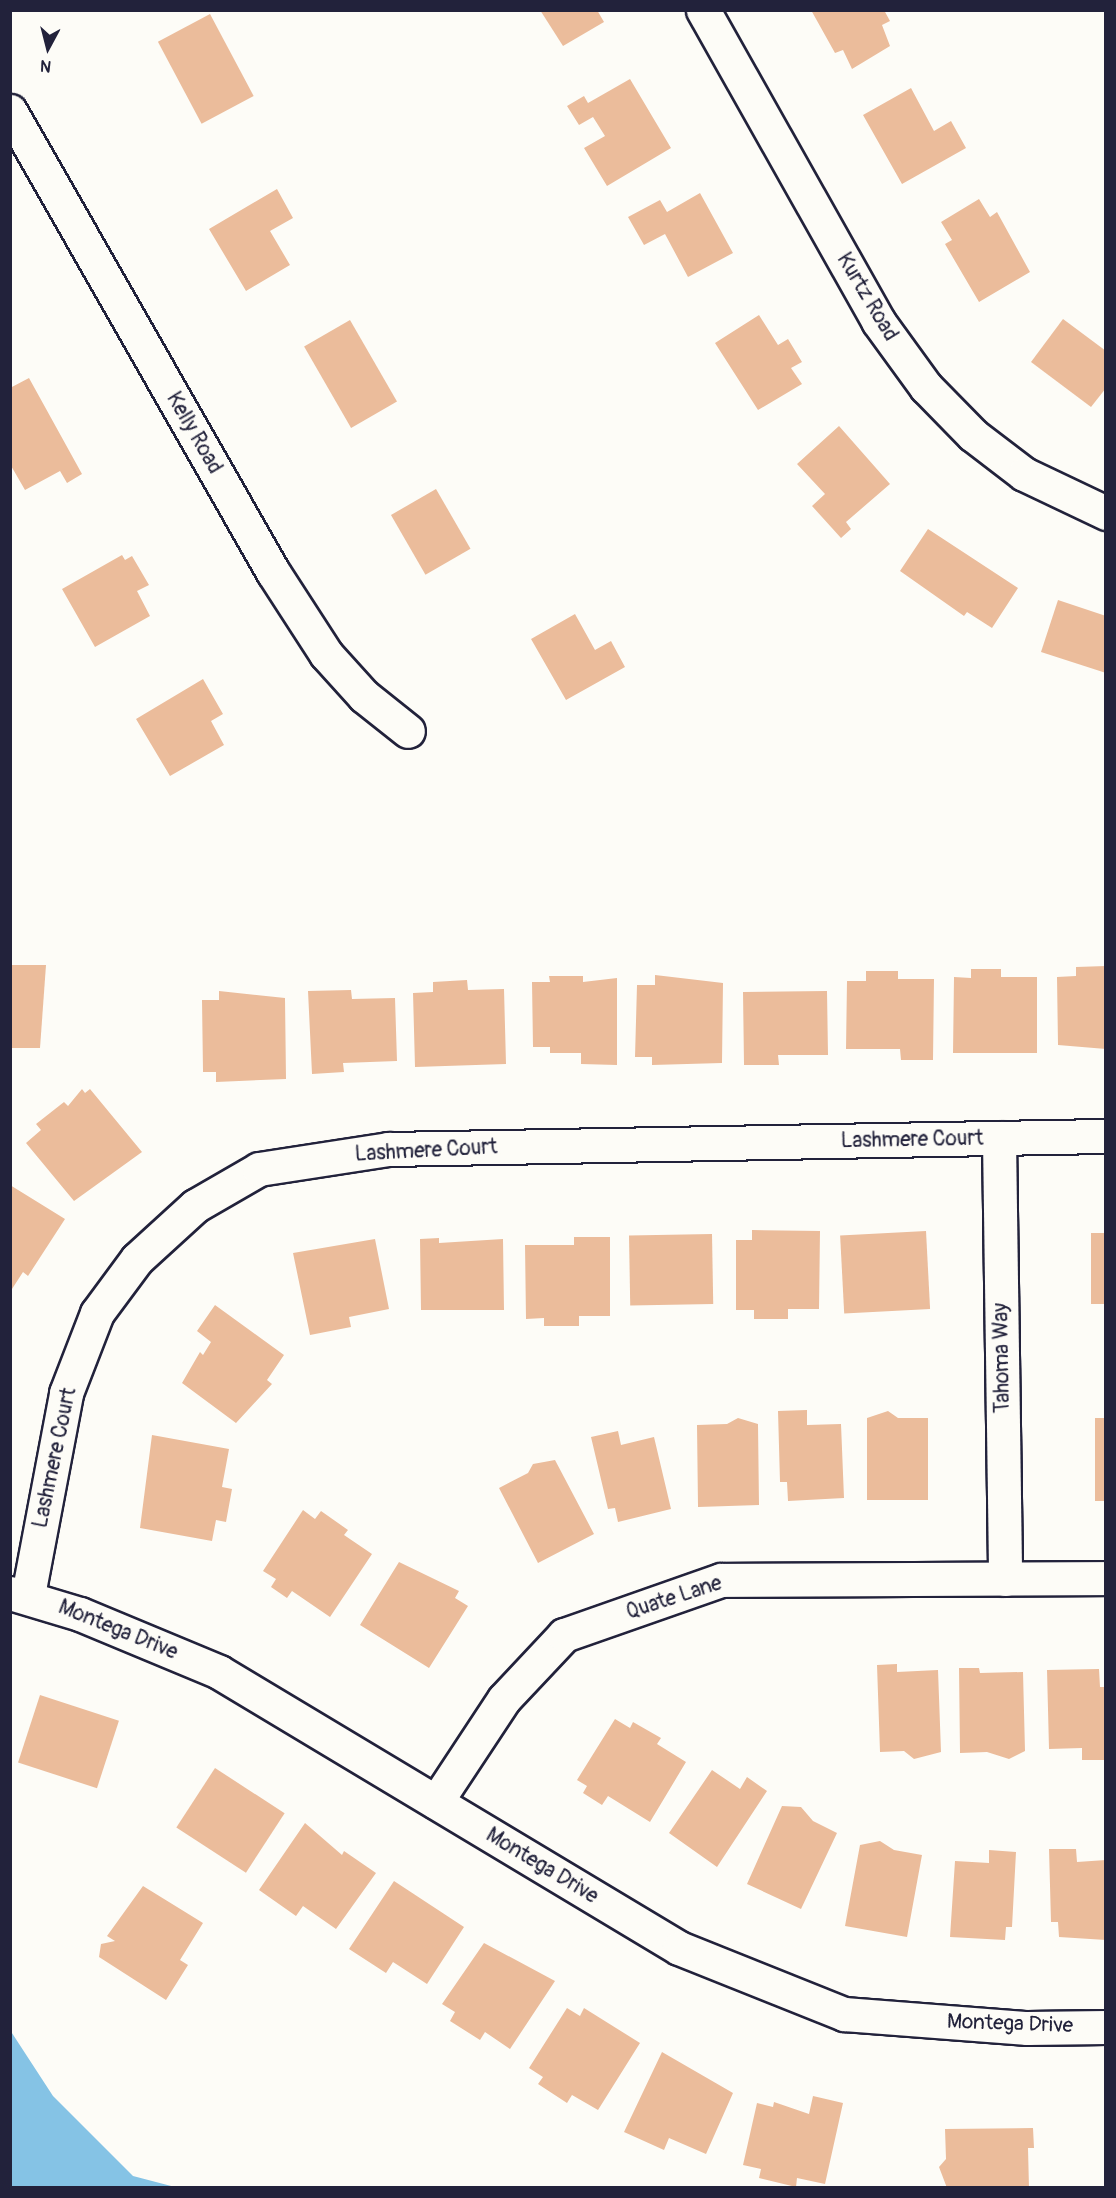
<!DOCTYPE html>
<html>
<head>
<meta charset="utf-8">
<style>
	body { margin:0 }
	#map { position:relative; width:1116px; height:2198px; overflow:hidden; background:#fdfcf7; font-family:Pangolin,sans-serif }
	div>[style] { position:absolute }
	.water>* { inset:0; background:#85c3e5 }
	.building>* { inset:0; background:#ebbc9b; transform-origin:0 0 }
	.roads { filter:drop-shadow(2px 0 #22223b) drop-shadow(-2px 0 #22223b) drop-shadow(0 2px #22223b) drop-shadow(0 -2px #22223b) }
	.minor>* { height:33px; margin:-16.5px; padding:0 16.5px; transform-origin:16.5px; border-radius:16.5px; background:#fdfcf7 }
	span { translate:-50% -50%; white-space:nowrap; text-align:center; line-height:1.15; -webkit-text-stroke:6px #fdfcf7; paint-order:stroke }
	.street-label { font-size:21px; color:#22223b }
	.frame { position:absolute; inset:0; border:12px solid #22223b; pointer-events:none }
	.north { position:absolute; left:18px; top:18px; width:60px; height:60px; -webkit-text-stroke:4px #fdfcf7; paint-order:stroke; rotate:187deg; font-size:16px; font-weight:700; line-height:24px; text-align:center; color:#22223b }
	.north::after { content:''; display:block; margin:auto; width:21px; height:27px; background:#22223b; clip-path:polygon(50% 0,100% 100%,50% 72%,0 100%) }
</style>
</head>
<body>
<div id="map">
	<div class="water">
		<div style="clip-path:polygon(10px 2030px,53px 2096px,133px 2176px,175px 2187px,11px 2187px)"></div>
	</div>
	<div class="building">
		<div style="clip-path:polygon(540px 10px,597px 10px,604px 22px,563px 46px)"></div>
		<div style="clip-path:polygon(811px 10px,884px 10px,890px 21px,882px 25px,890px 46px,852px 69px,843px 50px,835px 53px)"></div>
		<div style="left:210px;top:14px;width:93px;height:59px;rotate:62deg"></div>
		<div style="clip-path:polygon(630px 79px,671px 148px,607px 186px,584px 148px,605px 136px,593px 117px,579px 125px,567px 106px,584px 96px,588px 103px)"></div>
		<div style="clip-path:polygon(911px 88px,934px 131px,951px 121px,966px 148px,902px 184px,863px 115px)"></div>
		<div style="clip-path:polygon(277px 189px,293px 218px,270px 231px,290px 265px,246px 291px,209px 229px)"></div>
		<div style="clip-path:polygon(700px 193px,733px 253px,688px 277px,665px 234px,644px 245px,628px 217px,660px 200px,667px 212px)"></div>
		<div style="clip-path:polygon(979px 199px,990px 217px,997px 212px,1030px 272px,979px 302px,945px 244px,952px 240px,941px 222px)"></div>
		<div style="clip-path:polygon(759px 315px,778px 345px,788px 339px,802px 362px,791px 368px,802px 384px,758px 410px,715px 343px)"></div>
		<div style="clip-path:polygon(1063px 319px,1106px 351px,1106px 388px,1091px 407px,1031px 362px)"></div>
		<div style="left:350px;top:320px;width:94px;height:53px;rotate:60deg"></div>
		<div style="clip-path:polygon(29px 378px,82px 474px,67px 483px,60px 471px,25px 490px,10px 464px,10px 388px)"></div>
		<div style="clip-path:polygon(839px 426px,890px 484px,846px 522px,851px 529px,841px 538px,812px 506px,825px 494px,797px 464px)"></div>
		<div style="left:436px;top:489px;width:69px;height:52px;rotate:60deg"></div>
		<div style="clip-path:polygon(928px 529px,1018px 588px,992px 628px,967px 612px,964px 616px,900px 571px)"></div>
		<div style="clip-path:polygon(122px 555px,125px 560px,132px 556px,149px 585px,137px 591px,150px 616px,95px 647px,62px 589px)"></div>
		<div style="clip-path:polygon(1058px 600px,1106px 616px,1106px 673px,1041px 652px)"></div>
		<div style="clip-path:polygon(575px 614px,595px 650px,611px 641px,625px 667px,566px 700px,531px 639px)"></div>
		<div style="clip-path:polygon(203px 679px,223px 714px,211px 721px,224px 745px,170px 776px,136px 719px)"></div>
		<div style="clip-path:polygon(10px 965px,46px 965px,40px 1048px,10px 1048px)"></div>
		<div style="clip-path:polygon(1106px 966px,1106px 1049px,1058px 1045px,1057px 977px,1076px 976px,1076px 967px)"></div>
		<div style="clip-path:polygon(971px 969px,1001px 969px,1001px 977px,1037px 977px,1037px 1053px,953px 1053px,954px 977px,971px 978px)"></div>
		<div style="clip-path:polygon(866px 971px,898px 971px,898px 979px,934px 979px,933px 1060px,901px 1060px,900px 1049px,846px 1049px,847px 981px,866px 981px)"></div>
		<div style="clip-path:polygon(655px 975px,723px 983px,722px 1063px,652px 1065px,652px 1057px,635px 1057px,637px 985px,655px 985px)"></div>
		<div style="clip-path:polygon(549px 976px,583px 976px,583px 982px,617px 978px,617px 1065px,581px 1064px,581px 1053px,550px 1053px,550px 1047px,533px 1047px,532px 982px,550px 982px)"></div>
		<div style="clip-path:polygon(467px 980px,468px 990px,504px 989px,506px 1064px,415px 1067px,413px 993px,433px 992px,433px 982px)"></div>
		<div style="clip-path:polygon(351px 990px,352px 999px,395px 998px,397px 1061px,343px 1063px,344px 1072px,312px 1074px,308px 991px)"></div>
		<div style="clip-path:polygon(219px 991px,285px 998px,286px 1079px,216px 1082px,216px 1072px,203px 1072px,202px 1000px,219px 1000px)"></div>
		<div style="clip-path:polygon(827px 991px,828px 1055px,778px 1055px,779px 1065px,744px 1065px,743px 992px)"></div>
		<div style="clip-path:polygon(82px 1089px,85px 1093px,90px 1089px,142px 1152px,74px 1201px,26px 1143px,41px 1130px,36px 1124px,64px 1102px,68px 1106px)"></div>
		<div style="clip-path:polygon(10px 1185px,65px 1219px,28px 1276px,23px 1272px,12px 1289px)"></div>
		<div style="clip-path:polygon(752px 1230px,820px 1231px,819px 1309px,788px 1309px,788px 1319px,754px 1319px,754px 1310px,736px 1310px,736px 1240px,752px 1240px)"></div>
		<div style="left:926px;top:1231px;width:78px;height:86px;rotate:87deg"></div>
		<div style="left:1091px;top:1233px;width:15px;height:71px"></div>
		<div style="left:712px;top:1234px;width:70px;height:83px;rotate:89deg"></div>
		<div style="clip-path:polygon(574px 1237px,610px 1237px,610px 1316px,579px 1316px,579px 1326px,544px 1326px,544px 1318px,526px 1319px,525px 1245px,574px 1245px)"></div>
		<div style="clip-path:polygon(439px 1238px,439px 1243px,503px 1239px,504px 1310px,421px 1310px,420px 1239px)"></div>
		<div style="clip-path:polygon(375px 1239px,389px 1309px,349px 1317px,351px 1327px,310px 1335px,293px 1253px)"></div>
		<div style="clip-path:polygon(215px 1305px,284px 1355px,267px 1380px,272px 1384px,236px 1423px,182px 1383px,200px 1352px,203px 1355px,211px 1342px,197px 1331px)"></div>
		<div style="clip-path:polygon(807px 1410px,807px 1425px,841px 1424px,844px 1498px,788px 1501px,787px 1482px,780px 1482px,778px 1411px)"></div>
		<div style="clip-path:polygon(888px 1411px,898px 1418px,928px 1418px,928px 1500px,867px 1500px,867px 1418px)"></div>
		<div style="clip-path:polygon(738px 1418px,758px 1424px,759px 1505px,698px 1507px,697px 1425px,727px 1424px)"></div>
		<div style="left:1106px;top:1418px;width:83px;height:11px;rotate:90deg"></div>
		<div style="clip-path:polygon(618px 1431px,621px 1445px,654px 1437px,671px 1509px,618px 1522px,615px 1508px,608px 1509px,591px 1437px)"></div>
		<div style="clip-path:polygon(152px 1435px,229px 1449px,222px 1487px,232px 1489px,226px 1522px,216px 1520px,212px 1541px,140px 1528px)"></div>
		<div style="clip-path:polygon(555px 1460px,594px 1534px,538px 1563px,499px 1488px,528px 1473px,533px 1464px)"></div>
		<div style="clip-path:polygon(303px 1510px,315px 1519px,321px 1511px,348px 1530px,344px 1535px,372px 1554px,330px 1617px,292px 1591px,287px 1598px,271px 1587px,276px 1579px,263px 1571px)"></div>
		<div style="clip-path:polygon(399px 1562px,459px 1591px,455px 1598px,468px 1606px,429px 1668px,360px 1625px)"></div>
		<div style="clip-path:polygon(897px 1664px,897px 1672px,938px 1670px,941px 1752px,914px 1759px,904px 1751px,880px 1752px,877px 1665px)"></div>
		<div style="clip-path:polygon(959px 1668px,979px 1668px,980px 1673px,1023px 1672px,1025px 1751px,1009px 1759px,987px 1752px,960px 1753px)"></div>
		<div style="clip-path:polygon(1099px 1669px,1100px 1687px,1106px 1687px,1106px 1760px,1082px 1760px,1082px 1748px,1049px 1749px,1047px 1670px)"></div>
		<div style="left:40px;top:1695px;width:83px;height:71px;rotate:18deg"></div>
		<div style="clip-path:polygon(615px 1719px,630px 1728px,633px 1722px,661px 1738px,657px 1744px,686px 1762px,650px 1822px,608px 1796px,602px 1805px,583px 1793px,587px 1786px,577px 1780px)"></div>
		<div style="left:215px;top:1768px;width:83px;height:71px;rotate:33deg"></div>
		<div style="clip-path:polygon(712px 1770px,740px 1789px,747px 1777px,767px 1791px,717px 1867px,669px 1833px)"></div>
		<div style="clip-path:polygon(782px 1806px,801px 1807px,813px 1821px,837px 1833px,801px 1909px,747px 1884px)"></div>
		<div style="clip-path:polygon(305px 1823px,342px 1855px,344px 1851px,376px 1873px,336px 1929px,303px 1906px,296px 1916px,259px 1890px)"></div>
		<div style="clip-path:polygon(880px 1841px,894px 1850px,922px 1855px,907px 1937px,845px 1926px,860px 1845px)"></div>
		<div style="clip-path:polygon(1049px 1849px,1076px 1849px,1077px 1862px,1106px 1860px,1106px 1940px,1059px 1937px,1058px 1922px,1051px 1922px)"></div>
		<div style="clip-path:polygon(989px 1850px,1016px 1852px,1012px 1927px,1006px 1927px,1005px 1940px,950px 1937px,955px 1861px,989px 1863px)"></div>
		<div style="clip-path:polygon(394px 1881px,464px 1927px,427px 1984px,393px 1962px,386px 1973px,349px 1949px)"></div>
		<div style="clip-path:polygon(143px 1886px,203px 1923px,180px 1960px,188px 1965px,166px 2000px,99px 1957px,101px 1944px,115px 1941px,107px 1936px)"></div>
		<div style="clip-path:polygon(484px 1943px,555px 1981px,510px 2049px,485px 2032px,480px 2040px,450px 2021px,455px 2012px,442px 2004px)"></div>
		<div style="clip-path:polygon(567px 2008px,580px 2016px,584px 2008px,640px 2043px,598px 2110px,572px 2095px,567px 2103px,538px 2084px,543px 2077px,529px 2068px)"></div>
		<div style="clip-path:polygon(662px 2052px,733px 2093px,706px 2154px,669px 2138px,664px 2150px,624px 2132px)"></div>
		<div style="clip-path:polygon(813px 2096px,843px 2103px,825px 2184px,797px 2178px,796px 2187px,759px 2178px,761px 2169px,743px 2165px,757px 2103px,773px 2107px,774px 2102px,809px 2114px)"></div>
		<div style="clip-path:polygon(1033px 2128px,1034px 2148px,1028px 2148px,1029px 2188px,947px 2188px,939px 2167px,946px 2159px,945px 2129px)"></div>
	</div>
	<div class="roads">
		<div class="minor">
			<div style="left:703px;top:10px;width:357px;rotate:60.6deg"></div>
			<div style="left:878px;top:321px;width:82px;rotate:54deg"></div>
			<div style="left:926px;top:387px;width:67px;rotate:45.6deg"></div>
			<div style="left:973px;top:435px;width:64px;rotate:37.4deg"></div>
			<div style="left:1024px;top:474px;width:91px;rotate:25.4deg"></div>
			<div style="left:10px;top:111px;width:531px;rotate:60.3deg"></div>
			<div style="left:273px;top:572px;width:98px;rotate:57.1deg"></div>
			<div style="left:326px;top:654px;width:57px;rotate:47.9deg"></div>
			<div style="left:364px;top:696px;width:56px;rotate:38.5deg"></div>
			<div style="left:999px;top:1138px;width:441px;rotate:89.2deg"></div>
			<div style="left:10px;top:1593px;width:73px;rotate:16.7deg"></div>
			<div style="left:80px;top:1614px;width:151px;rotate:22.6deg"></div>
			<div style="left:219px;top:1672px;width:536px;rotate:30.96deg"></div>
			<div style="left:679px;top:1948px;width:178px;rotate:21.8deg"></div>
			<div style="left:844px;top:2014px;width:184px;rotate:4.4deg"></div>
			<div style="left:1027px;top:2028px;width:79px;rotate:-0.7deg"></div>
			<div style="left:28px;top:1595px;width:206px;rotate:-79.3deg"></div>
			<div style="left:66px;top:1393px;width:86px;rotate:-68.8deg"></div>
			<div style="left:97px;top:1313px;width:67px;rotate:-53.5deg"></div>
			<div style="left:137px;top:1259px;width:79px;rotate:-42.4deg"></div>
			<div style="left:195px;top:1206px;width:74px;rotate:-30deg"></div>
			<div style="left:259px;top:1169px;width:131px;rotate:-8.8deg"></div>
			<div style="left:388px;top:1149px;width:718px;rotate:-1.04deg"></div>
			<div style="left:436px;top:1802px;width:123px;rotate:-56.6deg"></div>
			<div style="left:504px;top:1699px;width:88px;rotate:-46.8deg"></div>
			<div style="left:564px;top:1635px;width:166px;rotate:-19.3deg"></div>
			<div style="left:721px;top:1580px;width:385px;rotate:-0.3deg"></div>
		</div>
	</div>
	<div class="street-label">
		<span style="left:867px;top:297px;rotate:59deg">Kurtz Road</span>
		<span style="left:194px;top:433px;rotate:60deg">Kelly Road</span>
		<span style="left:912px;top:1140px;rotate:-1deg">Lashmere Court</span>
		<span style="left:426px;top:1151px;rotate:-3deg">Lashmere Court</span>
		<span style="left:1002px;top:1358px;rotate:-91deg">Tahoma Way</span>
		<span style="left:55px;top:1458px;rotate:-78deg">Lashmere Court</span>
		<span style="left:674px;top:1598px;rotate:-18deg">Quate Lane</span>
		<span style="left:118px;top:1630px;rotate:22deg">Montega Drive</span>
		<span style="left:542px;top:1866px;rotate:31deg">Montega Drive</span>
		<span style="left:1010px;top:2024px;rotate:2deg">Montega Drive</span>
	</div>
	<div class="frame"></div>
	<div class="north">N</div>
</div>
</body>
</html>
